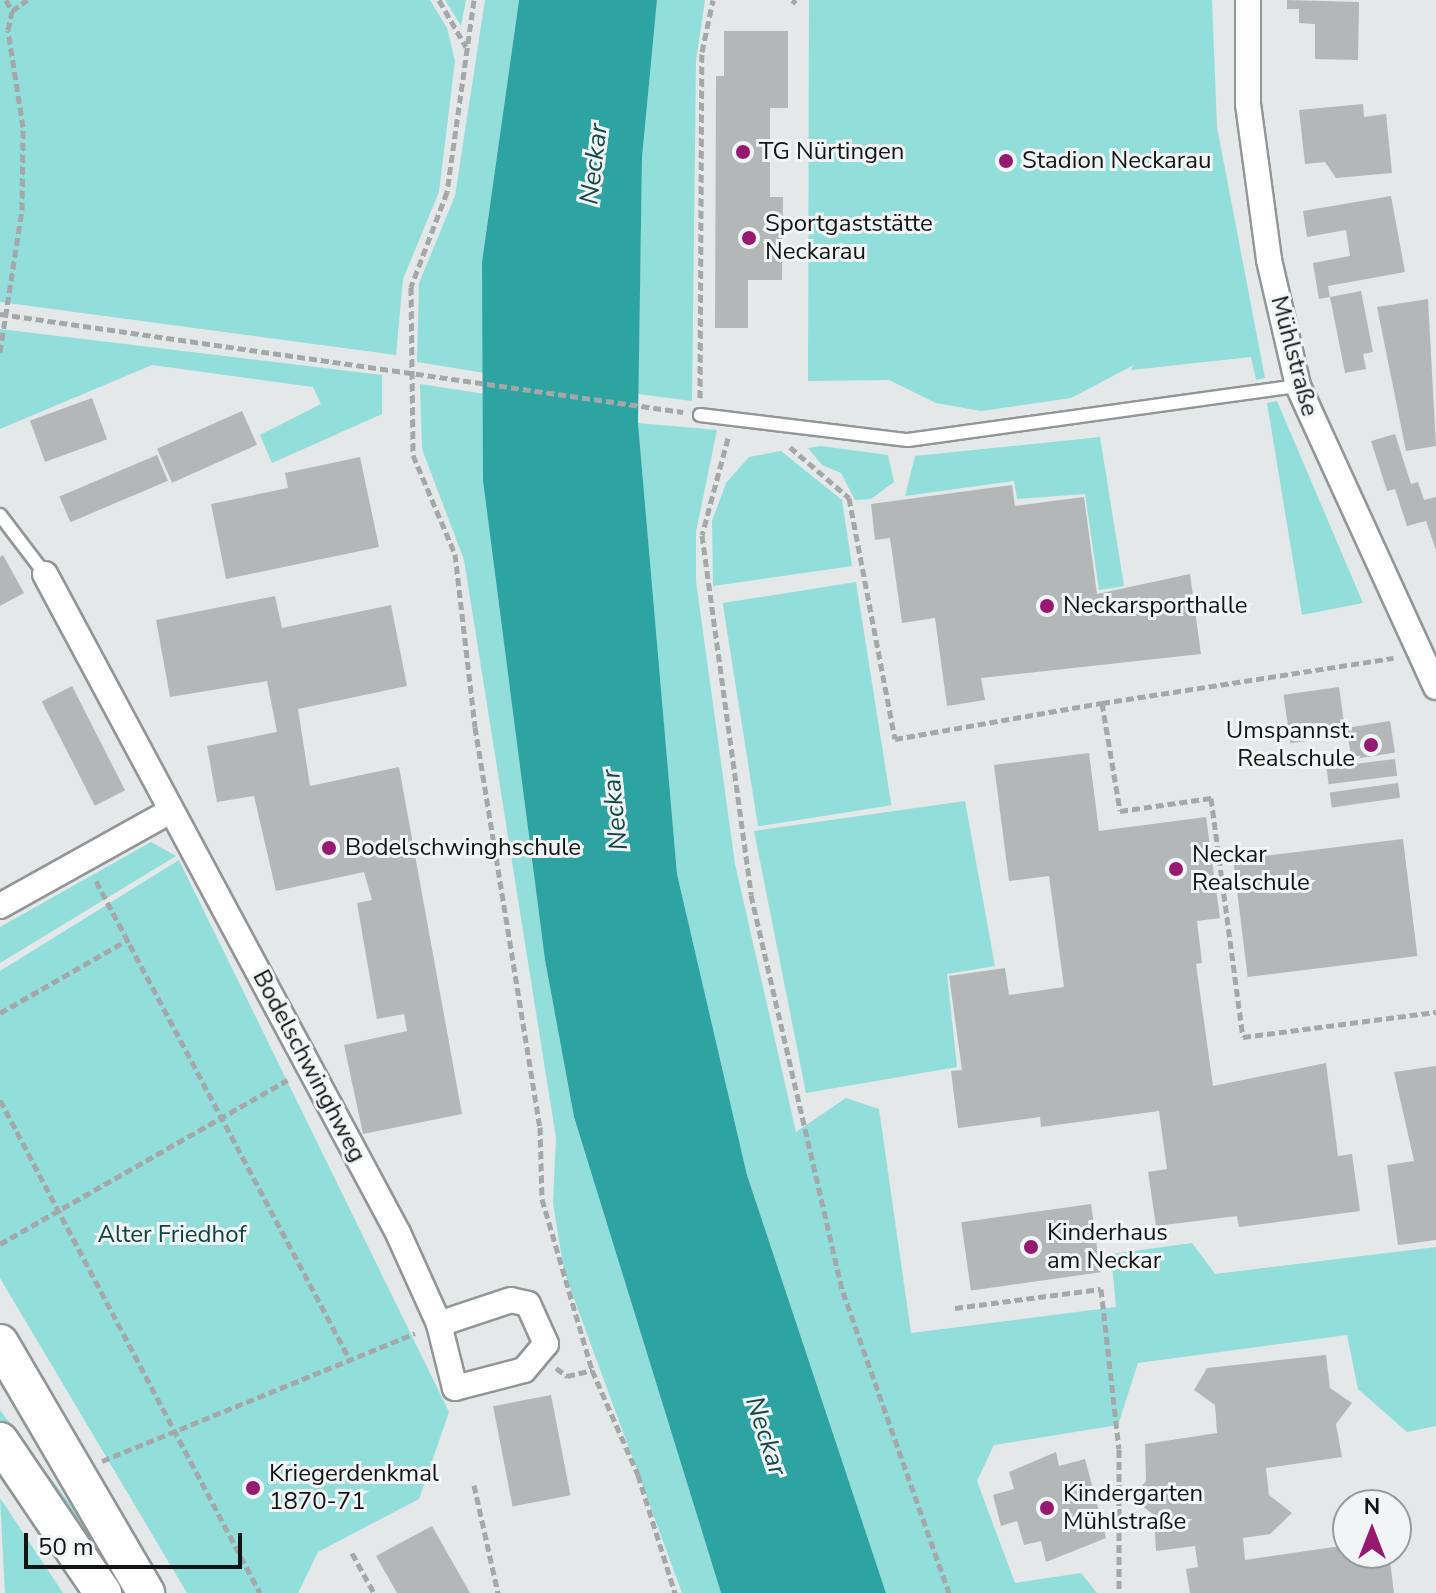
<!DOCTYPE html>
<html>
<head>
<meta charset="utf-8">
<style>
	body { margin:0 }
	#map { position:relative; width:1436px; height:1593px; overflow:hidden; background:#e4e8e8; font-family:"Nunito Sans",sans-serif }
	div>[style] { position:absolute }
	.green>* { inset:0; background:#91dedb; transform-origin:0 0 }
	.water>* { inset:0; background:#2ea4a2 }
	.building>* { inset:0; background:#b3b7b7; transform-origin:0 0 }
	.path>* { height:5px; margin-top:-2.5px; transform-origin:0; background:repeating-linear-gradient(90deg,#a4a8a8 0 8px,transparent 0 12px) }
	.roads { filter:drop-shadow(2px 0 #929696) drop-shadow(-2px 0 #929696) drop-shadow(0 2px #929696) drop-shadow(0 -2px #929696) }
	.service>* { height:12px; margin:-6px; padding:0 6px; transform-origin:6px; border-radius:6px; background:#fff }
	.minor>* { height:24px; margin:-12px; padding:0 12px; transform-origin:12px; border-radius:12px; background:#fff }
	.primary>* { height:36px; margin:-18px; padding:0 18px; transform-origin:18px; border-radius:18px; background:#fff }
	.dots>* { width:22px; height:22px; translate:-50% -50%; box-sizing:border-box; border:4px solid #f1f5f5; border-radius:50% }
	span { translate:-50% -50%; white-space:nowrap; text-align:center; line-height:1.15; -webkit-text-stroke:6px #f1f5f5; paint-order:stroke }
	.poi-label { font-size:24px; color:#131514 }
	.left { translate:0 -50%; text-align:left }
	.right { translate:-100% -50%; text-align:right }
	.street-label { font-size:24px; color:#131514 }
	.park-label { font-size:24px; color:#0e4140 }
	.water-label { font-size:26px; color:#164847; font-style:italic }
	.north { position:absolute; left:1332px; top:1489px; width:80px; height:80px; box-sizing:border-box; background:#f1f5f5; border:2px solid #989b9b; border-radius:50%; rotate:0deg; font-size:22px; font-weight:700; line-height:32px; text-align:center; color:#131514 }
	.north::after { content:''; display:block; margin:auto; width:28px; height:36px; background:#961972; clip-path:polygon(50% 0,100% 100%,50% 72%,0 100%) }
	.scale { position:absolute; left:24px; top:1533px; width:218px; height:36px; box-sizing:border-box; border:4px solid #131514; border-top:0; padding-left:10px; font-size:24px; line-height:28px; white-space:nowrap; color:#131514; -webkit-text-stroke:6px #f1f5f5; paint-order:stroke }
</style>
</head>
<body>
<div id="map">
	<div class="green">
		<div style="clip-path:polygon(0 0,430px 0,447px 28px,455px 61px,439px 192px,403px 279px,396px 355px,0 302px)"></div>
		<div style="clip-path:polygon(445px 0,466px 0,461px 26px)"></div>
		<div style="clip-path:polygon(485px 0,519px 0,482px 262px,485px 373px,417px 362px,419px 283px,455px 196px)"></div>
		<div style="clip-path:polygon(657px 0,705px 0,696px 61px,692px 401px,638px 394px,642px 159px)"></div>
		<div style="clip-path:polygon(809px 0,1212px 0,1217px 127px,1265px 378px,1256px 380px,1251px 357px,1131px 370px,1134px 365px,1071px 398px,981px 411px,936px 403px,889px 380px,808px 381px)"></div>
		<div style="clip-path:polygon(0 329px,382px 375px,382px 414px,272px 463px,260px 435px,321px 404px,313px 387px,152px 365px,0 429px)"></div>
		<div style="clip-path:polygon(420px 384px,485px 394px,483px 481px,545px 960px,574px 1117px,721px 1593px,682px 1593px,564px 1271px,553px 1203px,556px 1138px,464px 560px,422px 449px)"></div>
		<div style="clip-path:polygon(1277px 401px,1363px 603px,1302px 615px,1267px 403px)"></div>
		<div style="clip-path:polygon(638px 423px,717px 430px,696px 532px,696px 581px,735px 864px,796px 1132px,846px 1098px,879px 1109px,911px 1333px,1116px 1307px,1111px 1254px,1192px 1243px,1215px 1274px,1436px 1247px,1436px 1426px,1407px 1432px,1358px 1389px,1347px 1335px,1138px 1363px,1118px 1425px,994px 1445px,977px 1481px,1015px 1583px,1081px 1573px,1097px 1593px,886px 1593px,747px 1175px,677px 874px)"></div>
		<div style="clip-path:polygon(1100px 437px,1124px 586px,1099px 590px,1085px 494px,1017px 499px,1014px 481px,905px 496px,915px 456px)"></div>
		<div style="clip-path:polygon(821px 446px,888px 455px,894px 482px,871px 499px,855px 500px,841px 473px,822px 465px,808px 448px)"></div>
		<div style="clip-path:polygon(781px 451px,842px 500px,852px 566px,713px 586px,712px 521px,726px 483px,749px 457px)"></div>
		<div style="left:856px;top:582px;width:226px;height:135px;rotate:81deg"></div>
		<div style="clip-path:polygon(965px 801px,995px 966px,947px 974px,957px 1067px,806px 1093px,754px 831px)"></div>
		<div style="clip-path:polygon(151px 842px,176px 856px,0 963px,0 927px)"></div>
		<div style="clip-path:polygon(179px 860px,449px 1412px,419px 1499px,318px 1552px,298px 1593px,187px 1593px,0 1278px,0 971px)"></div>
		<div style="clip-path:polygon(0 1410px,81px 1519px,126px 1593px,116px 1593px,0 1422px)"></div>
		<div style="clip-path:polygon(0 1498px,63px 1593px,5px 1593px)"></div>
	</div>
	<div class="water">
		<div style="clip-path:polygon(519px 0,657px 0,642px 158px,638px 423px,677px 874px,747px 1175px,886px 1593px,721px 1593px,574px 1117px,545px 960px,483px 481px,482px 262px)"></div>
	</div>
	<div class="building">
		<div style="clip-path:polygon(1287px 0,1359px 2px,1358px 60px,1315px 59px,1315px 24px,1299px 23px,1299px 9px,1287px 9px)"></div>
		<div style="clip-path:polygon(724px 31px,788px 31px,788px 108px,770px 108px,770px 197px,783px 197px,782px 280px,748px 280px,748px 328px,715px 328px,716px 76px,724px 76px)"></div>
		<div style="clip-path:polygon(1363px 104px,1364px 117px,1386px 114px,1392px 173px,1336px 178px,1325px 162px,1305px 164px,1299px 110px)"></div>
		<div style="clip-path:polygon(1391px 196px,1405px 272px,1328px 286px,1330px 297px,1319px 299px,1313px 263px,1350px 256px,1346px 230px,1307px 237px,1303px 211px)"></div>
		<div style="clip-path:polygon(1361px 291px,1373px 352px,1363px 354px,1366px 369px,1345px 373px,1330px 297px)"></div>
		<div style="clip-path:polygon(1428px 299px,1436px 446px,1406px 451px,1377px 307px)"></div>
		<div style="left:92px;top:398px;width:44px;height:66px;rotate:70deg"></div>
		<div style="left:242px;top:411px;width:37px;height:93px;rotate:66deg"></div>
		<div style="clip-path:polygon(1395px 434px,1411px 484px,1418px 482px,1424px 500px,1436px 497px,1436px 550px,1426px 521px,1407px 526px,1395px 489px,1387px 491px,1371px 441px)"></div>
		<div style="left:157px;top:455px;width:28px;height:106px;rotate:67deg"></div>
		<div style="clip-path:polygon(360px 457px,379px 547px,226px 579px,211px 504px,288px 488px,285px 473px)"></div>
		<div style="clip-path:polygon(1012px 485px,1015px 506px,1084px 497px,1097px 594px,1190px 574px,1201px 654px,981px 678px,985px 700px,947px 706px,935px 618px,902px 623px,890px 538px,875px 540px,871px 504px)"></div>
		<div style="clip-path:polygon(3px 555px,24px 593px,0 606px,0 557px)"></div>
		<div style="clip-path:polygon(275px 596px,282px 628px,391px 605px,407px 686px,298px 709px,310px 786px,399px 767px,462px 1114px,363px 1134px,344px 1045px,407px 1031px,404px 1014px,377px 1019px,357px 903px,372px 900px,364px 872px,276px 891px,254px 796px,217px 802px,207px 746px,277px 732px,267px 681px,170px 697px,156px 620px)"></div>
		<div style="left:72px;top:686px;width:117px;height:34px;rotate:63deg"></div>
		<div style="left:1339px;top:687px;width:49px;height:56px;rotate:82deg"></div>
		<div style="left:1390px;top:721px;width:32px;height:44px;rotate:81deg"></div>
		<div style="clip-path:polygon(1089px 753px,1099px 831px,1206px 817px,1220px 918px,1197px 921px,1202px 963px,1196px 964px,1213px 1086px,1326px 1063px,1338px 1156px,1352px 1154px,1360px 1211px,1239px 1227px,1237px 1216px,1156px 1226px,1148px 1172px,1167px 1169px,1159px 1111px,1041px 1127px,1040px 1117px,958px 1128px,951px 1071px,962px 1070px,949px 976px,1005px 968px,1009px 995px,1064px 987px,1049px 876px,1009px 881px,994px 765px)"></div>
		<div style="left:1395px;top:759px;width:17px;height:69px;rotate:83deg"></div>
		<div style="left:1398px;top:783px;width:15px;height:69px;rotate:82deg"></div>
		<div style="left:1403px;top:839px;width:118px;height:171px;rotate:83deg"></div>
		<div style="clip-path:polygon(1436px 1066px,1436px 1240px,1398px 1245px,1387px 1165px,1414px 1161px,1394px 1072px)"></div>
		<div style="left:1091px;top:1204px;width:69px;height:131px;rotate:82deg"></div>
		<div style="clip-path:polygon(1326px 1355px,1330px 1388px,1352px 1403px,1336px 1424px,1342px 1457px,1266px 1468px,1269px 1495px,1292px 1513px,1270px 1534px,1243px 1538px,1245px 1560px,1348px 1545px,1348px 1553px,1389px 1553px,1394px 1593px,1190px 1593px,1186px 1569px,1198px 1567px,1195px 1546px,1156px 1551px,1154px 1515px,1132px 1498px,1146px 1481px,1145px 1444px,1217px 1433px,1215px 1405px,1194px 1390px,1207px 1368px)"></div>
		<div style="left:551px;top:1395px;width:102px;height:59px;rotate:79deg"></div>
		<div style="clip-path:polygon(1056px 1452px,1059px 1466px,1085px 1459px,1106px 1538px,1046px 1562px,1041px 1541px,1024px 1545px,1017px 1521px,1001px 1526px,993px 1495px,1014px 1489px,1009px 1472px)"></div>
		<div style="clip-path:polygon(432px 1526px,470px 1593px,397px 1593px,376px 1556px)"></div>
	</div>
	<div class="path">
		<div style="left:6px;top:0;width:13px;rotate:61deg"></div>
		<div style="left:439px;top:0;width:54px;rotate:60.1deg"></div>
		<div style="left:474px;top:0;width:194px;rotate:98deg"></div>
		<div style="left:447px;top:192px;width:102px;rotate:110.8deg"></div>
		<div style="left:411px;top:287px;width:168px;rotate:89.3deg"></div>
		<div style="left:413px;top:455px;width:108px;rotate:67deg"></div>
		<div style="left:455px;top:554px;width:174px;rotate:83.4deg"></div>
		<div style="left:475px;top:727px;width:405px;rotate:80.8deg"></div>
		<div style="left:540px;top:1127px;width:72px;rotate:88.4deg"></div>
		<div style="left:542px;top:1199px;width:178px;rotate:73.7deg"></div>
		<div style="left:592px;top:1370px;width:115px;rotate:66.3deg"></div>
		<div style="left:638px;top:1475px;width:124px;rotate:72.6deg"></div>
		<div style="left:792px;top:0;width:5px;rotate:37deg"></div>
		<div style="left:0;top:314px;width:690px;rotate:8.17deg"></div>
		<div style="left:0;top:352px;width:144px;rotate:-81.2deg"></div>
		<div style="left:22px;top:210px;width:83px;rotate:-89.3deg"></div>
		<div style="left:23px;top:127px;width:98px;rotate:-98.8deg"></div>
		<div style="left:8px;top:30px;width:19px;rotate:-78deg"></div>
		<div style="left:12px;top:11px;width:19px;rotate:-36deg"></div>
		<div style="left:700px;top:398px;width:346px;rotate:-89.7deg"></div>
		<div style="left:702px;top:52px;width:53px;rotate:-78.1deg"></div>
		<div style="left:728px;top:438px;width:100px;rotate:105deg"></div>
		<div style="left:702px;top:535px;width:363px;rotate:82.2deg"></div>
		<div style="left:751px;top:895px;width:408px;rotate:77deg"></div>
		<div style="left:843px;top:1292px;width:319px;rotate:70.6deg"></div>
		<div style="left:790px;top:447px;width:78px;rotate:40.8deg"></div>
		<div style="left:849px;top:498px;width:245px;rotate:79.2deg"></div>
		<div style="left:895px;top:739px;width:210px;rotate:-9.9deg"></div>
		<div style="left:1102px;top:703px;width:109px;rotate:80.5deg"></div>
		<div style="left:1120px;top:811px;width:92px;rotate:-8.1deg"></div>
		<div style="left:1211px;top:798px;width:241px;rotate:82.4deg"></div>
		<div style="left:1243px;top:1037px;width:195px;rotate:-7.4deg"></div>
		<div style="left:1102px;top:703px;width:295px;rotate:-8.8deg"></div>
		<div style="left:96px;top:881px;width:542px;rotate:62.06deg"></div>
		<div style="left:0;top:1013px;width:149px;rotate:-29.8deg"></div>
		<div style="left:0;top:1100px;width:557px;rotate:62.19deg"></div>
		<div style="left:0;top:1244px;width:331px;rotate:-29.7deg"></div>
		<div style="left:955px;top:1308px;width:147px;rotate:-7.4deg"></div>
		<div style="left:1101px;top:1289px;width:161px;rotate:83.6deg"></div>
		<div style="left:1119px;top:1449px;width:144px;rotate:90deg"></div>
		<div style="left:556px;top:1368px;width:14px;rotate:36deg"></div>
		<div style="left:567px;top:1376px;width:26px;rotate:-13deg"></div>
		<div style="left:102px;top:1461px;width:338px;rotate:-22.2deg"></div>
		<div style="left:474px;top:1485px;width:111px;rotate:77.5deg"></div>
		<div style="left:352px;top:1553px;width:46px;rotate:61.2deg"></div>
	</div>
	<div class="roads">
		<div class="service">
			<div style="left:700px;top:415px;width:209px;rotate:6.9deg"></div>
			<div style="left:908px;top:440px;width:394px;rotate:-7.9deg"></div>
			<div style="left:0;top:515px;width:74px;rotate:52.7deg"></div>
		</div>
		<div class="minor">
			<div style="left:1248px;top:0;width:104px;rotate:90deg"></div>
			<div style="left:1248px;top:104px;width:157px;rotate:82.3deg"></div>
			<div style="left:1269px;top:260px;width:129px;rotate:77deg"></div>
			<div style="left:1298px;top:386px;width:331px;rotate:65.4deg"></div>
			<div style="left:45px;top:574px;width:748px;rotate:61.82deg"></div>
			<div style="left:398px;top:1233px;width:100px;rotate:65.7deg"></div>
			<div style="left:439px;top:1324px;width:66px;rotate:76deg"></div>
			<div style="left:455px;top:1388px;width:71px;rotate:-14.6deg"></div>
			<div style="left:524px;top:1370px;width:34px;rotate:-50deg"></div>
			<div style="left:546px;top:1344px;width:44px;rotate:-114.2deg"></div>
			<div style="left:528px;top:1304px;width:17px;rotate:-167deg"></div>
			<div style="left:511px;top:1300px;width:76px;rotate:161.6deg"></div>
			<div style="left:0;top:906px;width:193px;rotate:-29.1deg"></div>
		</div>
		<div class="primary">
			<div style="left:0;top:1343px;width:290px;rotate:59.7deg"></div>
			<div style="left:0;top:1441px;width:184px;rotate:55.9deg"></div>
		</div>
	</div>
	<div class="dots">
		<div style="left:743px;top:152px;background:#961972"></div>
		<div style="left:1006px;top:161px;background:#961972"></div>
		<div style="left:749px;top:238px;background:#961972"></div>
		<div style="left:1047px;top:606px;background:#961972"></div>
		<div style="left:1371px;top:745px;background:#961972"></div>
		<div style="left:329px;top:848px;background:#961972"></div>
		<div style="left:1176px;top:869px;background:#961972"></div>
		<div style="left:1031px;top:1247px;background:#961972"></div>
		<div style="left:253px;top:1488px;background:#961972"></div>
		<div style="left:1047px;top:1508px;background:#961972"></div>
	</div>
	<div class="poi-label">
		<span class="left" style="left:759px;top:152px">TG Nürtingen</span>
		<span class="left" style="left:1022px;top:161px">Stadion Neckarau</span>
		<span class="left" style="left:765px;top:238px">Sportgaststätte<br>Neckarau</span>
		<span class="left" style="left:1063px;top:606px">Neckarsporthalle</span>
		<span class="right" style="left:1355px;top:745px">Umspannst.<br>Realschule</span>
		<span class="left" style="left:345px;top:848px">Bodelschwinghschule</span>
		<span class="left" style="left:1192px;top:869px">Neckar<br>Realschule</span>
		<span class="left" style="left:1047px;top:1247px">Kinderhaus<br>am Neckar</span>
		<span class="left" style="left:269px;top:1488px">Kriegerdenkmal<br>1870-71</span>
		<span class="left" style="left:1063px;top:1508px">Kindergarten<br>Mühlstraße</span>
	</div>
	<div class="street-label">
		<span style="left:1294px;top:356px;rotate:75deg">Mühlstraße</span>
		<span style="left:309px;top:1066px;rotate:62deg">Bodelschwinghweg</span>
	</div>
	<div class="park-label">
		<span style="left:172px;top:1235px">Alter Friedhof</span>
	</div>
	<div class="water-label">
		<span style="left:594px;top:164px;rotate:-83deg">Neckar</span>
		<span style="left:615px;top:810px;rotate:-96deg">Neckar</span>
		<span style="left:766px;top:1436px;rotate:72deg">Neckar</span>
	</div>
	<div class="north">N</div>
	<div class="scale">50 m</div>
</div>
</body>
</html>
